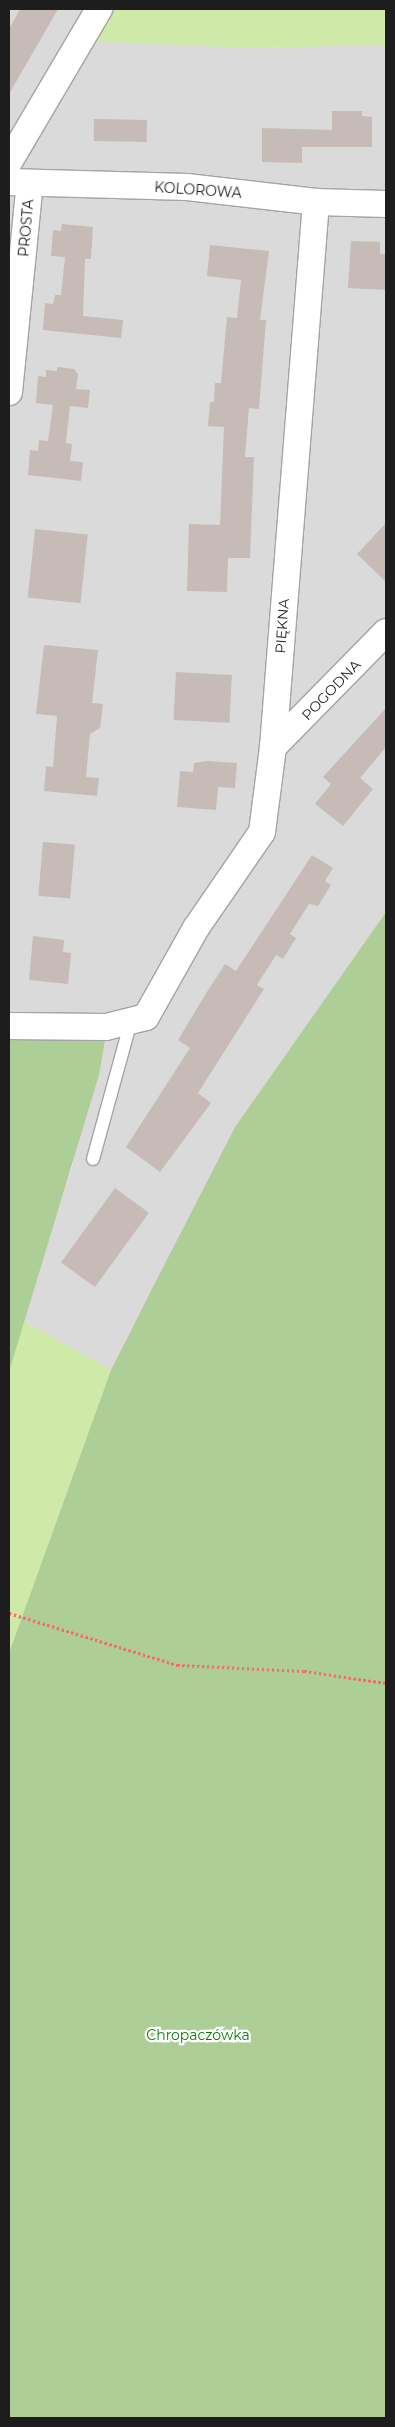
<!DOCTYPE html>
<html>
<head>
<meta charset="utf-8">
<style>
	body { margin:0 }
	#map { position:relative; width:395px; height:2427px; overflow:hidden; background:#eee9e3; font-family:Montserrat,sans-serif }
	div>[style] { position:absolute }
	.residential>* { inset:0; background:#dbdada }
	.grass>* { inset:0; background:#cee9a8 }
	.forest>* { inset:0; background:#adce97 }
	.building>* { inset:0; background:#c6bbb6; transform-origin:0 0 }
	.path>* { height:3px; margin-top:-1.5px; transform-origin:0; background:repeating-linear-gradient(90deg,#f96969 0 2.5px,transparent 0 5px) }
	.roads { filter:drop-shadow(1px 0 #a4a4a4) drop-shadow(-1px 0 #a4a4a4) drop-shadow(0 1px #a4a4a4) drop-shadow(0 -1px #a4a4a4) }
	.lane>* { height:12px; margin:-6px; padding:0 6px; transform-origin:6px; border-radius:6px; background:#fff }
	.street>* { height:26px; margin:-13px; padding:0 13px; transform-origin:13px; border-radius:13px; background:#fff }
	span { translate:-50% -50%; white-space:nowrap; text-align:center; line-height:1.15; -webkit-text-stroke:4.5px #fff; paint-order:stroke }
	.street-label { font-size:14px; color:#1d1d1d }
	.park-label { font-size:14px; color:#0d7a0b }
	.frame { position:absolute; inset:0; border:10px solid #1d1d1d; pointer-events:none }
</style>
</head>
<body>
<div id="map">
	<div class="residential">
		<div style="clip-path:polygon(9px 9px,99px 9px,80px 41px,249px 48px,386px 45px,386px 912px,235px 1127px,111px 1370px,22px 1320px,73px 1163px,9px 1022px)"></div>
	</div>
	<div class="grass">
		<div style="clip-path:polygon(99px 9px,386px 9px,386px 45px,249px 48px,80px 41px)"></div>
		<div style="clip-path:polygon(22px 1320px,111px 1370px,9px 1653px,9px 1372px)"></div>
	</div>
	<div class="forest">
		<div style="clip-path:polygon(386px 912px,386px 2418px,9px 2418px,9px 1653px,111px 1370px,156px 1281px,235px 1127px)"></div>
		<div style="clip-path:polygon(109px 1016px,99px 1075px,9px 1372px,9px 1020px)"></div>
	</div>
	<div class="building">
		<div style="clip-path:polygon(20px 9px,58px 9px,9px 94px,9px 29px)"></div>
		<div style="clip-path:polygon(332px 111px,362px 111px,362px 116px,372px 117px,372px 147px,302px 147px,302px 163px,262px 162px,262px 128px,332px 130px)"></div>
		<div style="left:94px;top:119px;width:53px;height:22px;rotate:1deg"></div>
		<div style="clip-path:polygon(62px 224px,93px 227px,91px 259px,85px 259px,83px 316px,123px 320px,121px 338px,43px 330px,45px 303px,53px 304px,55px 295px,61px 295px,65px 257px,51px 256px,53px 230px,61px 231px)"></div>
		<div style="clip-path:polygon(351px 241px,380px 242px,380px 254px,386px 254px,386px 290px,348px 288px)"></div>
		<div style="clip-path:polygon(210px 245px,269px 251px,260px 320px,266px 320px,259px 409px,249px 408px,245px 457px,254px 457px,250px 558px,228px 558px,227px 592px,187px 591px,189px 524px,220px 525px,224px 427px,208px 426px,210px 402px,214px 402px,215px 383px,221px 383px,227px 317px,237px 318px,241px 280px,207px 276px)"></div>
		<div style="clip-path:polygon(57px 367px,74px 369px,78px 374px,76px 389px,90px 390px,88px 408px,70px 406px,66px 443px,72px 444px,70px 461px,83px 462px,81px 481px,28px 475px,30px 450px,38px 451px,39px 440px,48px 441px,53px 405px,36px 403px,38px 376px,46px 377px,46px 370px,57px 371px)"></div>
		<div style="clip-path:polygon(386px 523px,386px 582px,357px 554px)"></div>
		<div style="left:35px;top:529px;width:53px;height:69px;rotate:6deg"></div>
		<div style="clip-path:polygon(44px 645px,98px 650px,92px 703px,103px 704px,100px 728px,90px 734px,86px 777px,99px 778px,97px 796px,44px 791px,46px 766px,53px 767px,57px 716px,36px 714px)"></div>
		<div style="left:176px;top:672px;width:56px;height:48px;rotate:3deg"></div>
		<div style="clip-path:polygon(386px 708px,386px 747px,360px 778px,373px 789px,343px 826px,315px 804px,331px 784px,323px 777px)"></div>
		<div style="clip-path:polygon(207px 761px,237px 763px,235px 788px,218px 787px,216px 810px,177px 807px,180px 771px,193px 772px,194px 763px)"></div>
		<div style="left:43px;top:842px;width:32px;height:54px;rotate:5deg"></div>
		<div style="clip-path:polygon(312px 855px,333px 868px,325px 881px,331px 885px,318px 906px,309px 904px,290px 934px,296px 938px,283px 959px,276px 955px,257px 985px,264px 989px,198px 1093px,211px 1103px,160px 1172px,126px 1147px,190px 1048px,178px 1040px,205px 995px,225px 964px,236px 971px)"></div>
		<div style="clip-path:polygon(33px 936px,64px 940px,63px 952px,71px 953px,68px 984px,29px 980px)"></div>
		<div style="left:115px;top:1188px;width:42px;height:92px;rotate:36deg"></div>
	</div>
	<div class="path">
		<div style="left:9px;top:1613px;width:176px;rotate:17.2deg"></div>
		<div style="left:177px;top:1665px;width:127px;rotate:2.7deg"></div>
		<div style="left:304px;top:1671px;width:83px;rotate:8.3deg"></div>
	</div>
	<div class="roads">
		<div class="lane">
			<div style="left:93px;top:1159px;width:143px;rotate:-74.6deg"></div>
		</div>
		<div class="street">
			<div style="left:9px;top:162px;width:178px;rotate:-59.5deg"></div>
			<div style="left:9px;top:182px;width:178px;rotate:1.6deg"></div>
			<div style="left:187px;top:187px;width:130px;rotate:6.6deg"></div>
			<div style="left:316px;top:202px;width:70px;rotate:1.6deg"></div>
			<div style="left:9px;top:392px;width:210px;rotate:-84.3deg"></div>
			<div style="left:273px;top:747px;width:161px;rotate:-45.5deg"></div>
			<div style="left:9px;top:1026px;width:97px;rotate:0.6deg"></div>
			<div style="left:106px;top:1027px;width:41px;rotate:-14deg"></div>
			<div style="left:146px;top:1017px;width:102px;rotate:-60.7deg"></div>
			<div style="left:196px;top:928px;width:116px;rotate:-55.5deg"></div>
			<div style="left:262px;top:832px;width:86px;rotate:-82.6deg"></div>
			<div style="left:273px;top:747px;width:547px;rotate:-85.49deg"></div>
		</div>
	</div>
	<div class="street-label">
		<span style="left:198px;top:190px;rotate:4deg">KOLOROWA</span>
		<span style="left:26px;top:228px;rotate:-85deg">PROSTA</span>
		<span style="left:282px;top:626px;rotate:-86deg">PIĘKNA</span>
		<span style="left:331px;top:690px;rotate:-46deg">POGODNA</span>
	</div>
	<div class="park-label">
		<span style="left:198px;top:2035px">Chropaczówka</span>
	</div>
	<div class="frame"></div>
</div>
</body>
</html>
